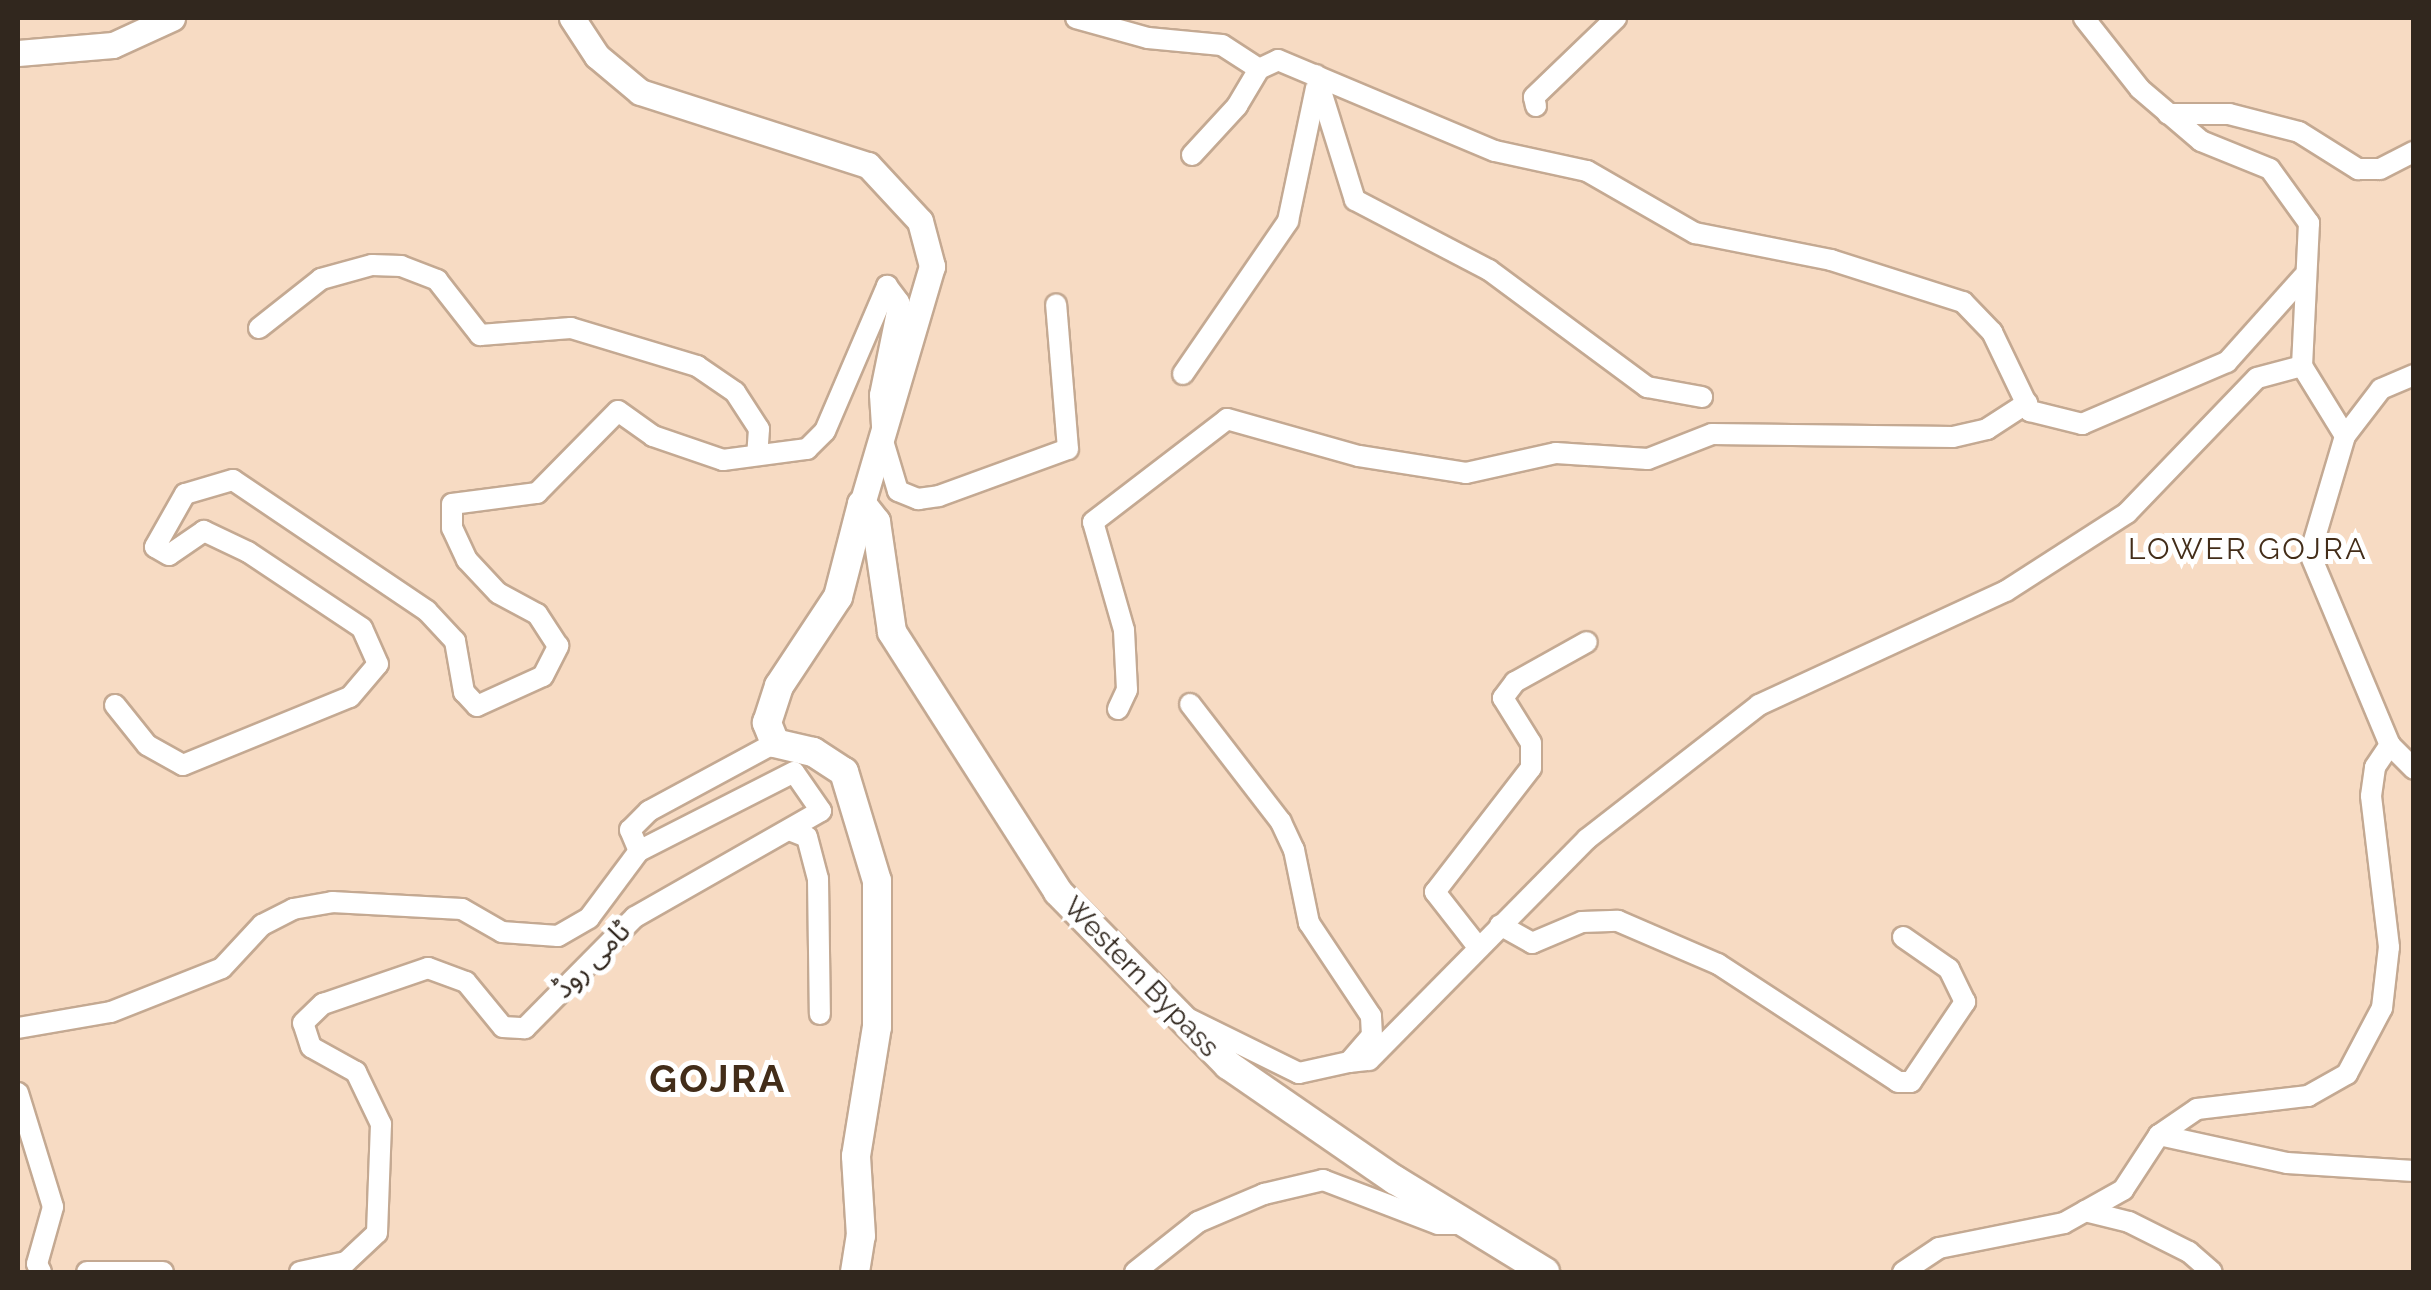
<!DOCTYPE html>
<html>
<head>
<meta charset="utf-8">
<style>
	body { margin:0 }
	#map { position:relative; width:2431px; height:1290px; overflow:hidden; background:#f7dbc3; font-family:Raleway,"Noto Sans Arabic",sans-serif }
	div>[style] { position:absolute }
	.roads { filter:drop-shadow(2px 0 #c4a992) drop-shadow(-2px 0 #c4a992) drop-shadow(0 2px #c4a992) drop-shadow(0 -2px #c4a992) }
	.minor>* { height:20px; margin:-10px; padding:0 10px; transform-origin:10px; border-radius:10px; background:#fff }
	.major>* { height:25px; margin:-12.5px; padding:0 12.5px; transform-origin:12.5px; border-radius:12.5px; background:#fff }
	.highway>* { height:28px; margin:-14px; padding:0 14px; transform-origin:14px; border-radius:14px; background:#fff }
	span { translate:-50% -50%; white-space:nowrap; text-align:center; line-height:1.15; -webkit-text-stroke:10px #fff; paint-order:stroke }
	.street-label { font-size:28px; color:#31271e }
	.neighbourhood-label { font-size:30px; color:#432d19; letter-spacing:2.5px }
	.district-label { font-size:38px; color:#432d19; font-weight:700; letter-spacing:2.5px }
	.frame { position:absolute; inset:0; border:20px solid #31271e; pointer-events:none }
</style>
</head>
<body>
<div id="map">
	<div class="roads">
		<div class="minor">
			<div style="left:1076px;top:18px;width:75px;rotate:15.5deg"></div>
			<div style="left:1148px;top:38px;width:74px;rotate:5.4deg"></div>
			<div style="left:1222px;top:45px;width:44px;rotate:33deg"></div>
			<div style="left:2084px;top:18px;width:90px;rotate:51.7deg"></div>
			<div style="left:2140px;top:89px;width:80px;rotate:40.4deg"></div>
			<div style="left:2201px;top:141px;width:74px;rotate:22.1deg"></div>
			<div style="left:2270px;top:169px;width:67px;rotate:54.2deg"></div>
			<div style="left:2309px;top:223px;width:143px;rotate:92.8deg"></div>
			<div style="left:2302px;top:366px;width:82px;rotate:58.4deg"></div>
			<div style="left:2345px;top:436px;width:123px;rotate:106.5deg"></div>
			<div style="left:2310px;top:554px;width:207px;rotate:67.3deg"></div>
			<div style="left:2390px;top:745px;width:34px;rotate:45deg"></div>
			<div style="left:1316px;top:75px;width:131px;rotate:72.7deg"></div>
			<div style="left:1355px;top:200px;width:151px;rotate:27.6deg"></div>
			<div style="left:1489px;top:270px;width:197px;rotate:36.5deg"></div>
			<div style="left:1647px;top:387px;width:56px;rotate:10.3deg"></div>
			<div style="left:1536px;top:106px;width:9px;rotate:-103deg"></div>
			<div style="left:1534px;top:97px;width:114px;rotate:-43.9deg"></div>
			<div style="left:2168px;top:114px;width:61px"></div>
			<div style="left:2229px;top:114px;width:72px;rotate:14.4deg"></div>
			<div style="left:2299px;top:132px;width:70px;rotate:32.1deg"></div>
			<div style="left:2358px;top:169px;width:22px"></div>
			<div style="left:2380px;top:169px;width:38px;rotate:-27deg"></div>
			<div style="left:1192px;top:155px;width:67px;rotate:-47.4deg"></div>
			<div style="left:1237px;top:106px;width:43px;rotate:-59.3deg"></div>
			<div style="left:1259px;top:69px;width:21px;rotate:-25deg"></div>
			<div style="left:1278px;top:60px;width:235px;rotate:22.8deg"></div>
			<div style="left:1495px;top:151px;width:94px;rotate:12.3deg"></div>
			<div style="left:1587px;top:171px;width:125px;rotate:29.9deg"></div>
			<div style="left:1695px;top:233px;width:139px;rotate:11.2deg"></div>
			<div style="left:1831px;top:260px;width:139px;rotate:17.7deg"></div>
			<div style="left:1963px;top:302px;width:42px;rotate:46deg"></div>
			<div style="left:1992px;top:332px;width:88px;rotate:64.3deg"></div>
			<div style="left:2030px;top:411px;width:54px;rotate:14deg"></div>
			<div style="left:2082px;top:424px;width:158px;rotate:-23.2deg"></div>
			<div style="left:2227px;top:362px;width:114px;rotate:-48.2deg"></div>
			<div style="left:259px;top:328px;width:79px;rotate:-38.3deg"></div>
			<div style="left:321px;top:279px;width:53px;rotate:-15.4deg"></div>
			<div style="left:372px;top:265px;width:29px;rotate:2deg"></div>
			<div style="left:401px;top:266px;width:39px;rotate:21deg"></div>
			<div style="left:437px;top:280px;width:70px;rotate:52deg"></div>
			<div style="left:480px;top:335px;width:91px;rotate:-4.4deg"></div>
			<div style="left:571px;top:328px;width:132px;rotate:16.8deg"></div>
			<div style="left:697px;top:366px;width:46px;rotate:34.4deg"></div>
			<div style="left:735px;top:392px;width:44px;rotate:57deg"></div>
			<div style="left:759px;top:429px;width:26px;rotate:94deg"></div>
			<div style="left:1183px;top:374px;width:186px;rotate:-55.5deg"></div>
			<div style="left:1288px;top:221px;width:136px;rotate:-78.1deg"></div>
			<div style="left:2345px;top:436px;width:59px;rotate:-52.5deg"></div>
			<div style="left:2381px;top:389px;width:36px;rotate:-23deg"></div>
			<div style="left:115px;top:705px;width:51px;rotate:51.3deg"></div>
			<div style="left:147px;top:745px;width:41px;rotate:29.1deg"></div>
			<div style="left:183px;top:765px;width:180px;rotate:-22.2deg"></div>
			<div style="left:350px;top:697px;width:43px;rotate:-49.7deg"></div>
			<div style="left:378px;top:664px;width:39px;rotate:-114deg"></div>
			<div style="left:362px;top:628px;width:137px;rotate:-146.3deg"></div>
			<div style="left:248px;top:552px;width:49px;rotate:-154.5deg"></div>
			<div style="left:204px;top:531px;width:42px;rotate:145.6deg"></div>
			<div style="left:169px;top:555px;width:16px;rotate:-150deg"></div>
			<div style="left:155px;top:547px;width:61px;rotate:-60.5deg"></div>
			<div style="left:185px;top:494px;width:50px;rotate:-16.3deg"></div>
			<div style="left:233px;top:480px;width:234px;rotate:34deg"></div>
			<div style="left:427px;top:611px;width:41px;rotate:47deg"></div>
			<div style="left:455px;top:641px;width:52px;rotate:80deg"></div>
			<div style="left:464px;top:692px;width:19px;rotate:47deg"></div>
			<div style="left:477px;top:706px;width:72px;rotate:-24.4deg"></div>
			<div style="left:543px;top:676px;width:34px;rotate:-63deg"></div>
			<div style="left:558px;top:646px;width:38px;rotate:-123deg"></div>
			<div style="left:537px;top:614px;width:44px;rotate:-151.7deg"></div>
			<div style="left:498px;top:593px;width:45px;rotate:-133.2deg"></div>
			<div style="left:467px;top:560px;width:35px;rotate:-115deg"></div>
			<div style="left:452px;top:528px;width:24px;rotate:-90deg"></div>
			<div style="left:452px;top:504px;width:86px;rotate:-7.4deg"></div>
			<div style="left:537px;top:493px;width:115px;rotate:-45.4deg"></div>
			<div style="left:618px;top:411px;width:43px;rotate:35.5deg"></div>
			<div style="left:653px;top:436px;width:74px;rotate:18.9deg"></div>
			<div style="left:723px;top:460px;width:85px;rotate:-7.5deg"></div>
			<div style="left:807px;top:449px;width:25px;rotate:-45deg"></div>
			<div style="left:825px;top:431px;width:158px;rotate:-66.8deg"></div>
			<div style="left:887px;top:286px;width:20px;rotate:53deg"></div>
			<div style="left:899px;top:302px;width:95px;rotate:101.5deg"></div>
			<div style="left:880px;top:395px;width:46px;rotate:86.3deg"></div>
			<div style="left:883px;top:441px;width:52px;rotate:73.3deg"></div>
			<div style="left:898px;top:491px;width:22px;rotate:22deg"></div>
			<div style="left:918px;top:499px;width:21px;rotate:-8deg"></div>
			<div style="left:939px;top:496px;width:137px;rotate:-20deg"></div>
			<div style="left:1068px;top:449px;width:145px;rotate:-94.7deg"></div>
			<div style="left:1118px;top:709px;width:21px;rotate:-65deg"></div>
			<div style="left:1127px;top:690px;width:60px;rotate:-92.9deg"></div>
			<div style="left:1124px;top:630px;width:112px;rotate:-106deg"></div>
			<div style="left:1093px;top:522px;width:169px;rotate:-37.5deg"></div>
			<div style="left:1227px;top:419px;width:137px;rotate:15.7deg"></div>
			<div style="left:1359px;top:456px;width:108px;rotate:9deg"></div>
			<div style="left:1466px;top:473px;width:92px;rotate:-12.5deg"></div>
			<div style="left:1556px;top:453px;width:92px;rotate:3.7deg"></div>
			<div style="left:1648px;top:459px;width:69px;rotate:-21.3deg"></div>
			<div style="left:1712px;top:434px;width:241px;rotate:0.7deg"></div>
			<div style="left:1953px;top:437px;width:35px;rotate:-13deg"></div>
			<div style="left:1987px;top:429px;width:48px;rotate:-33deg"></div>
			<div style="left:789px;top:830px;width:19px;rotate:21deg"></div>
			<div style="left:807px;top:837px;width:43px;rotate:75.3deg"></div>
			<div style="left:818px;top:879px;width:135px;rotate:89.2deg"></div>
			<div style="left:1500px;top:925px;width:37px;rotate:29deg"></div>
			<div style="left:1532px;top:943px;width:54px;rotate:-22.8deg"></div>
			<div style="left:1582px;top:922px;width:36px;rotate:-2deg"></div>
			<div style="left:1618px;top:921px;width:109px;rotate:23.3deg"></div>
			<div style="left:1718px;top:964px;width:215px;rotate:33.2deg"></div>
			<div style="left:1898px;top:1082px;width:13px"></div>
			<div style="left:1911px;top:1082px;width:97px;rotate:-56deg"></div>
			<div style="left:1965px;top:1002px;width:37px;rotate:-116deg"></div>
			<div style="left:1949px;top:969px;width:56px;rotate:-145.2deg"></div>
			<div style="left:1478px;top:947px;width:70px;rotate:-128deg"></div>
			<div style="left:1435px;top:892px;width:157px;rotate:-52.3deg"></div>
			<div style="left:1531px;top:768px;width:25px;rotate:-90deg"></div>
			<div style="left:1531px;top:743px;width:53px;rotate:-121.9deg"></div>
			<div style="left:1503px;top:698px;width:20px;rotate:-53deg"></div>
			<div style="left:1515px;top:682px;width:82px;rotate:-29.1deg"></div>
			<div style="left:1183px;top:1016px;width:129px;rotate:26.2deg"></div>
			<div style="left:1299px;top:1073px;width:51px;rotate:-12.4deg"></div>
			<div style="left:1349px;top:1062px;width:35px;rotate:-49deg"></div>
			<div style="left:1372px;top:1036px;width:20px;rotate:-93deg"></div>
			<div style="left:1371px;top:1016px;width:112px;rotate:-123.7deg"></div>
			<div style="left:1309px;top:923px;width:75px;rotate:-101.6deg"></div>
			<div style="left:1294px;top:850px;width:31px;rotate:-115deg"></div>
			<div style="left:1281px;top:822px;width:149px;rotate:-127.6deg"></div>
			<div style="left:18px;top:1028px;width:94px;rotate:-9.8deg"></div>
			<div style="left:111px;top:1012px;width:119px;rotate:-21.6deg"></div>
			<div style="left:222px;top:968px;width:59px;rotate:-47.1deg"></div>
			<div style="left:262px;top:925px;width:35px;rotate:-27deg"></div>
			<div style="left:293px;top:909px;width:40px;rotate:-10deg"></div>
			<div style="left:332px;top:902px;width:130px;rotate:3.1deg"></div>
			<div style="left:462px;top:909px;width:46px;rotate:29.9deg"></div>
			<div style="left:502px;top:932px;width:56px;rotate:4.1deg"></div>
			<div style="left:558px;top:936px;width:36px;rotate:-30deg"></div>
			<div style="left:589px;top:918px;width:84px;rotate:-53.3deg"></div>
			<div style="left:1349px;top:1062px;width:20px;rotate:-6deg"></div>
			<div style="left:1369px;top:1060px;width:310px;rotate:-45.4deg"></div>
			<div style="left:1587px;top:839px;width:218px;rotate:-37.9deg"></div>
			<div style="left:1759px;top:705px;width:272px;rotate:-24.8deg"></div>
			<div style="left:2006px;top:591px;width:144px;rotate:-32.8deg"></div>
			<div style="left:2127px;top:513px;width:187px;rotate:-46.1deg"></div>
			<div style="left:2257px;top:378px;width:47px;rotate:-14.9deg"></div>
			<div style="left:18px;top:1093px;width:119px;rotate:72.9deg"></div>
			<div style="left:53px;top:1207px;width:59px;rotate:105.7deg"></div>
			<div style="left:37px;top:1264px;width:9px;rotate:63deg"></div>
			<div style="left:2159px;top:1135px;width:131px;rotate:12.3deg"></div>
			<div style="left:2287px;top:1163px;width:127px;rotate:3.6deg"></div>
			<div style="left:2085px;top:1211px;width:45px;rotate:14deg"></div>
			<div style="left:2129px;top:1222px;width:67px;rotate:26.6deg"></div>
			<div style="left:2189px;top:1252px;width:30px;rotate:41deg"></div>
			<div style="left:87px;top:1272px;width:76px"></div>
			<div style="left:300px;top:1272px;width:47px;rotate:-12.3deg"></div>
			<div style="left:346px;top:1262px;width:42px;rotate:-43.1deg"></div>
			<div style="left:377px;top:1233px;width:109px;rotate:-87.9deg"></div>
			<div style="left:381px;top:1124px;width:58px;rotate:-115.7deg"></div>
			<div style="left:356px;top:1072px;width:51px;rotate:-150.9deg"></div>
			<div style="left:311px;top:1047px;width:25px;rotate:-108deg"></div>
			<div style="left:303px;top:1023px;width:28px;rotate:-44deg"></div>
			<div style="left:323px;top:1004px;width:111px;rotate:-18.9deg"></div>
			<div style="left:428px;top:968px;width:40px;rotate:20.2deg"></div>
			<div style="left:466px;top:982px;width:58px;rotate:50.6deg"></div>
			<div style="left:503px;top:1027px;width:22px;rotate:3deg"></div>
			<div style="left:525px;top:1028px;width:156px;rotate:-45.3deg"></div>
			<div style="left:635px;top:917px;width:214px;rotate:-29.7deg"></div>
			<div style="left:821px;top:811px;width:47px;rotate:-124.7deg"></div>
			<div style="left:794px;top:772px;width:174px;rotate:153deg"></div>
			<div style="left:639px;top:851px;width:23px;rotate:-113deg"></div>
			<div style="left:630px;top:830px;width:27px;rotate:-45deg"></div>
			<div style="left:649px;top:811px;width:143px;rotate:-28.4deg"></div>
			<div style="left:1135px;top:1272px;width:80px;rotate:-38.4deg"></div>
			<div style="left:1198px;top:1222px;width:72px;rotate:-23deg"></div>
			<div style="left:1264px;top:1194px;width:61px;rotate:-13.3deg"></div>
			<div style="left:1323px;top:1180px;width:123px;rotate:20.9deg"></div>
			<div style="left:1438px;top:1224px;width:29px"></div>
			<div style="left:1903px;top:1272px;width:43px;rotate:-33.7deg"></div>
			<div style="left:1939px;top:1248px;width:127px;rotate:-11.3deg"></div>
			<div style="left:2064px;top:1223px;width:68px;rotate:-29.2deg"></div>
			<div style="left:2123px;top:1190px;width:66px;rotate:-56.8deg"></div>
			<div style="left:2159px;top:1135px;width:46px;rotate:-34.4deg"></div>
			<div style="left:2197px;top:1109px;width:112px;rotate:-6.7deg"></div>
			<div style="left:2308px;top:1096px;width:45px;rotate:-29.4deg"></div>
			<div style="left:2347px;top:1074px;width:75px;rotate:-62.1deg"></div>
			<div style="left:2382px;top:1008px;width:61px;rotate:-83.5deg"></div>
			<div style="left:2389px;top:947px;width:152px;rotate:-96.8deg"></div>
			<div style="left:2371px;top:796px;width:29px;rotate:-82deg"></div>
			<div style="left:2375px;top:767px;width:27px;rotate:-56deg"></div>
		</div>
		<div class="major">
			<div style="left:572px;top:18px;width:45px;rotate:56.7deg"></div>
			<div style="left:597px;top:56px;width:56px;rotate:39.9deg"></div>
			<div style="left:640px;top:92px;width:239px;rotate:17.8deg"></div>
			<div style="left:868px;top:165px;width:76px;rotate:47.1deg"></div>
			<div style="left:920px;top:221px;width:47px;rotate:75.1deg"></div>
			<div style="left:932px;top:266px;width:248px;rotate:106.4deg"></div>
			<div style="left:18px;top:53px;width:95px;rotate:-4.8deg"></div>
			<div style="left:113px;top:45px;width:65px;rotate:-24.6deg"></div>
		</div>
		<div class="highway">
			<div style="left:855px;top:1272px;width:36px;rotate:-81deg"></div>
			<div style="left:861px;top:1236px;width:80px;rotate:-93.6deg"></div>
			<div style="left:856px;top:1156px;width:131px;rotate:-80.8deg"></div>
			<div style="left:877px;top:1027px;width:146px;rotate:-90deg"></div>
			<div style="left:877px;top:881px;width:114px;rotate:-106.8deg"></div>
			<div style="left:844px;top:772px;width:37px;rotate:-147deg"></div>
			<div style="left:813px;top:752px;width:39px;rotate:-167deg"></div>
			<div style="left:775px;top:743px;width:22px;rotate:-112deg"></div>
			<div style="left:767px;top:723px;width:39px;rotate:-72deg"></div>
			<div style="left:779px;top:686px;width:107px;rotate:-56.5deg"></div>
			<div style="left:838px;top:597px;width:96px;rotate:-75.5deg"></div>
			<div style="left:862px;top:504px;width:23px;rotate:52deg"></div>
			<div style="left:876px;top:522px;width:111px;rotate:81.7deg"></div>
			<div style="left:892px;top:632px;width:308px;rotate:57.4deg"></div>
			<div style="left:1058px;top:892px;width:243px;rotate:45.5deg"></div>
			<div style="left:1228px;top:1065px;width:203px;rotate:34.6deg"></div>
			<div style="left:1395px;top:1180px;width:176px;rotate:31.5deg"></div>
		</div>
	</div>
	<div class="street-label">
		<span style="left:592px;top:960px;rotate:-45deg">ٹامی روڈ</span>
		<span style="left:1141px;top:977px;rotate:46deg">Western Bypass</span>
	</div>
	<div class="neighbourhood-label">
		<span style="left:2248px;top:549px">LOWER GOJRA</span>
	</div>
	<div class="district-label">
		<span style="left:718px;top:1079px">GOJRA</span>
	</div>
	<div class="frame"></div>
</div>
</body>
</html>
